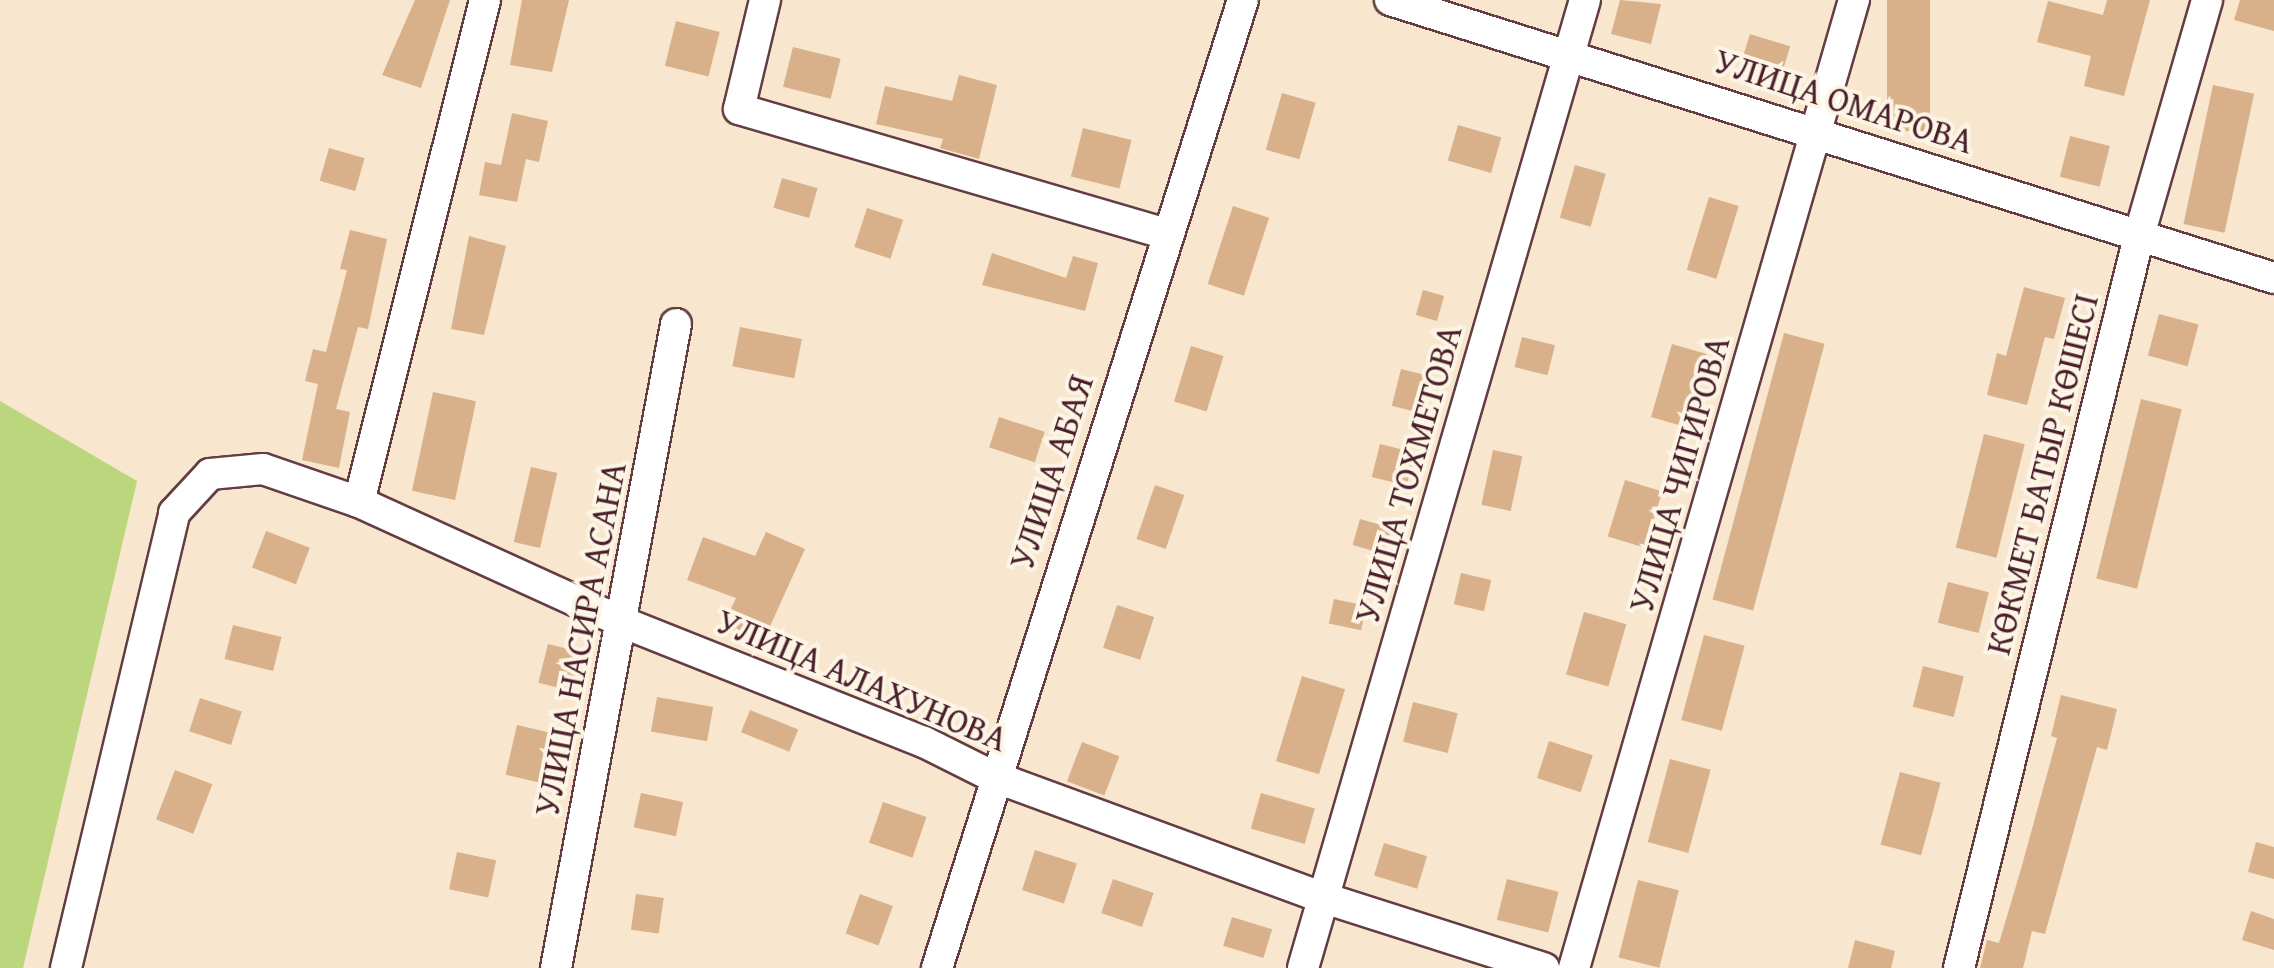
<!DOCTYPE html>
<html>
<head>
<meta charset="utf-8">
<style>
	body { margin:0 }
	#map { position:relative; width:2274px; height:968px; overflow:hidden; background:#f8e6ce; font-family:"Gentium Book Plus",serif }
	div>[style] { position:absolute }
	.green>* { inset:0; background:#bbd67c }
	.building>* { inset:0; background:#d8b18b; transform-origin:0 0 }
	.roads { filter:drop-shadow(2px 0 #643d43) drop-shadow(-2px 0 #643d43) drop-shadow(0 2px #643d43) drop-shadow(0 -2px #643d43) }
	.minor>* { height:30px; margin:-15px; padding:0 15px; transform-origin:15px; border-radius:15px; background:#fff }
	span { translate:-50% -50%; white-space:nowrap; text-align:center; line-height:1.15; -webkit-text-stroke:8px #fcf5e5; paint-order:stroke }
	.street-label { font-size:35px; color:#4a1f2b }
</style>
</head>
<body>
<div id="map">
	<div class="green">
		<div style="clip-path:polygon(0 401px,137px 481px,23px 968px,0 968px)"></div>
	</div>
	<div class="building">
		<div style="clip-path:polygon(415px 0,450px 0,421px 88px,382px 75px)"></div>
		<div style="clip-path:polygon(522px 0,569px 0,552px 72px,510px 65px)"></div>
		<div style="clip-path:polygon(1620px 0,1661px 4px,1651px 44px,1611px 34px)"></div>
		<div style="left:1887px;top:0;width:43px;height:131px"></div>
		<div style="clip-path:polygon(2107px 0,2150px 0,2124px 96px,2084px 86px,2091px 56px,2037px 42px,2048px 1px,2103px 15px)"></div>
		<div style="clip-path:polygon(2240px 0,2274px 0,2274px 31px,2234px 20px)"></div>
		<div style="left:676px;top:21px;width:45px;height:46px;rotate:14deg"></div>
		<div style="left:1750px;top:34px;width:42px;height:41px;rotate:17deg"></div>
		<div style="left:793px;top:47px;width:49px;height:41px;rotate:14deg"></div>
		<div style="clip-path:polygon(959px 75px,997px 85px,979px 159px,940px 148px,943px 139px,876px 124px,885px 86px,952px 101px)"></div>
		<div style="left:2213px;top:85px;width:42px;height:142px;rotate:12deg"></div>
		<div style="left:1282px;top:93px;width:35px;height:59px;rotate:16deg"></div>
		<div style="clip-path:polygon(512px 113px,548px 121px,539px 162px,526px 159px,517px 202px,479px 195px,485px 162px,501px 165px)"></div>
		<div style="left:1458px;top:125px;width:45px;height:37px;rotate:16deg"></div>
		<div style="left:1083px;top:128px;width:50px;height:50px;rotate:14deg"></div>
		<div style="left:2070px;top:136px;width:41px;height:42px;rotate:14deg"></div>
		<div style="left:329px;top:148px;width:37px;height:34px;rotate:16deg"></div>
		<div style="left:1575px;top:165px;width:32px;height:55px;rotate:16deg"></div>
		<div style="left:782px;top:178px;width:37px;height:31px;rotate:16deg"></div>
		<div style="left:1709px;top:197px;width:31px;height:76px;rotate:17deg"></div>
		<div style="left:1233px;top:206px;width:38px;height:82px;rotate:18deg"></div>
		<div style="left:867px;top:208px;width:38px;height:41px;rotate:18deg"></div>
		<div style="clip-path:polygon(350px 230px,387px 239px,368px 329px,358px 327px,336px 409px,350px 412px,339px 468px,302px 460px,318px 384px,305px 381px,313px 349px,326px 352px,347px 270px,340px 269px)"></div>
		<div style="clip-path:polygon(469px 236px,506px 246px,484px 335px,451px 329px)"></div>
		<div style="clip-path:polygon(992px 253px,1066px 278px,1073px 256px,1098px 263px,1085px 311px,982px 285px)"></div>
		<div style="clip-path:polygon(2024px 287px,2065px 298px,2054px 339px,2045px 337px,2027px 405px,1987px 395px,1997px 353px,2006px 356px)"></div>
		<div style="left:1423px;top:290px;width:22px;height:26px;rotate:16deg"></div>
		<div style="left:2159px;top:314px;width:41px;height:43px;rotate:15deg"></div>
		<div style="left:740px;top:327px;width:63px;height:40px;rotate:11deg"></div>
		<div style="left:1784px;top:333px;width:42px;height:276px;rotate:15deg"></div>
		<div style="left:1522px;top:337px;width:34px;height:31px;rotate:14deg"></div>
		<div style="left:1672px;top:344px;width:36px;height:76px;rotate:16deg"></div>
		<div style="left:1191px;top:346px;width:34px;height:58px;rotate:17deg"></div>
		<div style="left:1401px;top:369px;width:30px;height:38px;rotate:14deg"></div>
		<div style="left:433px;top:392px;width:44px;height:101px;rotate:12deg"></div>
		<div style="left:2141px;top:399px;width:42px;height:185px;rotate:14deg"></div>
		<div style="left:999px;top:417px;width:48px;height:32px;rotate:18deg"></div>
		<div style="left:1984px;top:434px;width:42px;height:117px;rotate:14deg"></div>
		<div style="left:1380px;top:444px;width:36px;height:34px;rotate:14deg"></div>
		<div style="left:1493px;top:450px;width:30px;height:56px;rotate:12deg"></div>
		<div style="left:531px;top:467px;width:27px;height:77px;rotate:13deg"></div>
		<div style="left:1625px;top:480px;width:39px;height:59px;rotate:17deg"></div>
		<div style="left:1155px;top:485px;width:31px;height:57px;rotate:19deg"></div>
		<div style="left:1360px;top:519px;width:33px;height:27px;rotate:16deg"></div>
		<div style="left:266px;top:531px;width:47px;height:39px;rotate:21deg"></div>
		<div style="clip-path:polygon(766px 532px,805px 549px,762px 644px,723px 626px,736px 598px,687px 580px,703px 537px,755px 556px)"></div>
		<div style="left:1461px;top:573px;width:31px;height:32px;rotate:13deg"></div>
		<div style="left:1948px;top:582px;width:42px;height:42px;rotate:14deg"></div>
		<div style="left:1334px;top:599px;width:33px;height:25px;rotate:12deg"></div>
		<div style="left:1117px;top:605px;width:39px;height:45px;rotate:18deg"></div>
		<div style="left:1584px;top:612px;width:44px;height:65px;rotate:16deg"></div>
		<div style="left:233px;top:625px;width:50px;height:35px;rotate:14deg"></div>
		<div style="left:1704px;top:635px;width:42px;height:88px;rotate:15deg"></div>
		<div style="left:548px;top:644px;width:36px;height:40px;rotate:14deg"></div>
		<div style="left:1923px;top:666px;width:42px;height:42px;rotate:14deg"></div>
		<div style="left:1302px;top:676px;width:45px;height:89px;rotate:17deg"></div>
		<div style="clip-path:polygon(2061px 695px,2117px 709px,2107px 750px,2097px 747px,2045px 934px,2032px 931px,2023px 968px,1980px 968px,1987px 940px,1999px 943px,2021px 869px,2057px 738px,2051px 736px)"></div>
		<div style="left:657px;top:697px;width:57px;height:35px;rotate:10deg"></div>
		<div style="left:200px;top:698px;width:44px;height:35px;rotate:18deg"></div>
		<div style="left:1413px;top:702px;width:46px;height:41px;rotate:14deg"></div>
		<div style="left:750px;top:710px;width:52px;height:24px;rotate:22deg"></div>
		<div style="left:517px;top:725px;width:40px;height:51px;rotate:13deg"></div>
		<div style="left:1549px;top:741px;width:46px;height:39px;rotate:18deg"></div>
		<div style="left:1082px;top:742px;width:40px;height:42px;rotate:21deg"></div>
		<div style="left:1670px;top:759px;width:42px;height:86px;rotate:15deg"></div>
		<div style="left:175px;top:770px;width:40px;height:53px;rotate:21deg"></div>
		<div style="left:1900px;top:772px;width:42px;height:75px;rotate:15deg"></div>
		<div style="left:641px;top:793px;width:43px;height:35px;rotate:12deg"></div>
		<div style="left:1261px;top:793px;width:56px;height:37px;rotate:16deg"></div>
		<div style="left:883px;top:802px;width:46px;height:43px;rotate:19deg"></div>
		<div style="clip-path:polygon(2256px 842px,2274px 847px,2274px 879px,2248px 872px)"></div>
		<div style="left:1384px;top:843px;width:45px;height:34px;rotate:17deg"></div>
		<div style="left:1035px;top:850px;width:44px;height:42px;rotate:18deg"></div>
		<div style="left:457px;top:852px;width:40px;height:38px;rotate:12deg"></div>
		<div style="left:1113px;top:879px;width:43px;height:36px;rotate:19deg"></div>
		<div style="left:1507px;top:879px;width:53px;height:42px;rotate:14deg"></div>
		<div style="left:1638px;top:880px;width:42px;height:80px;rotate:14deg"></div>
		<div style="left:636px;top:894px;width:28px;height:36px;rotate:8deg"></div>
		<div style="left:860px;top:894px;width:35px;height:42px;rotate:20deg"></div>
		<div style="clip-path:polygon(2251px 911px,2274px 919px,2274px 950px,2242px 940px)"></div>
		<div style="left:1232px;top:917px;width:42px;height:30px;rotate:17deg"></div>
		<div style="clip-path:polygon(1855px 940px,1895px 951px,1891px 968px,1848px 968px)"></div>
	</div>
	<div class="roads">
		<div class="minor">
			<div style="left:765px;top:0;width:112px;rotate:103.4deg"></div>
			<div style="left:739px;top:109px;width:446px;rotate:16.3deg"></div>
			<div style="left:1390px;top:0;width:927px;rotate:17.46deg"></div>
			<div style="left:359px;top:502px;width:518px;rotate:-75.91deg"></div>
			<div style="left:66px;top:968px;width:468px;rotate:-76.6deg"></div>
			<div style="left:174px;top:513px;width:53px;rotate:-47.3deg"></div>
			<div style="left:210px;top:474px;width:53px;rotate:-5.4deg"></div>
			<div style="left:263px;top:469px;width:102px;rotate:19deg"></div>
			<div style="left:359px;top:502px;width:289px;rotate:24.5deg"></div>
			<div style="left:622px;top:622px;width:325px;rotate:21.7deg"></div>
			<div style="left:924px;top:742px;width:76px;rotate:26.6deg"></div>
			<div style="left:992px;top:776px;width:354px;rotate:20.2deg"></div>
			<div style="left:1324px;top:898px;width:231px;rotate:17.7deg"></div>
			<div style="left:556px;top:968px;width:655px;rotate:-79.44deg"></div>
			<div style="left:937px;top:968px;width:1015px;rotate:-72.46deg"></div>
			<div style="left:1303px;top:968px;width:1008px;rotate:-73.76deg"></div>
			<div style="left:1574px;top:968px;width:1008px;rotate:-73.87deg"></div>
			<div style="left:1959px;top:968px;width:754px;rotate:-76.18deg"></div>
			<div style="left:2139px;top:236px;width:246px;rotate:-73.9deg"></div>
		</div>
	</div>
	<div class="street-label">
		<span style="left:1844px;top:101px;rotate:18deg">УЛИЦА ОМАРОВА</span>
		<span style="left:1051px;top:472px;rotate:-72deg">УЛИЦА АБАЯ</span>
		<span style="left:1408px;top:474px;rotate:-74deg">УЛИЦА ТОХМЕТОВА</span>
		<span style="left:1679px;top:474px;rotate:-74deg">УЛИЦА ЧИГИРОВА</span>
		<span style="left:2042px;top:474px;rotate:-76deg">КӨКМЕТ БАТЫР КӨШЕСІ</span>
		<span style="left:580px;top:639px;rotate:-79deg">УЛИЦА НАСИРА АСАНА</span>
		<span style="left:862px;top:680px;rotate:23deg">УЛИЦА АЛАХУНОВА</span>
	</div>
</div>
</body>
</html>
